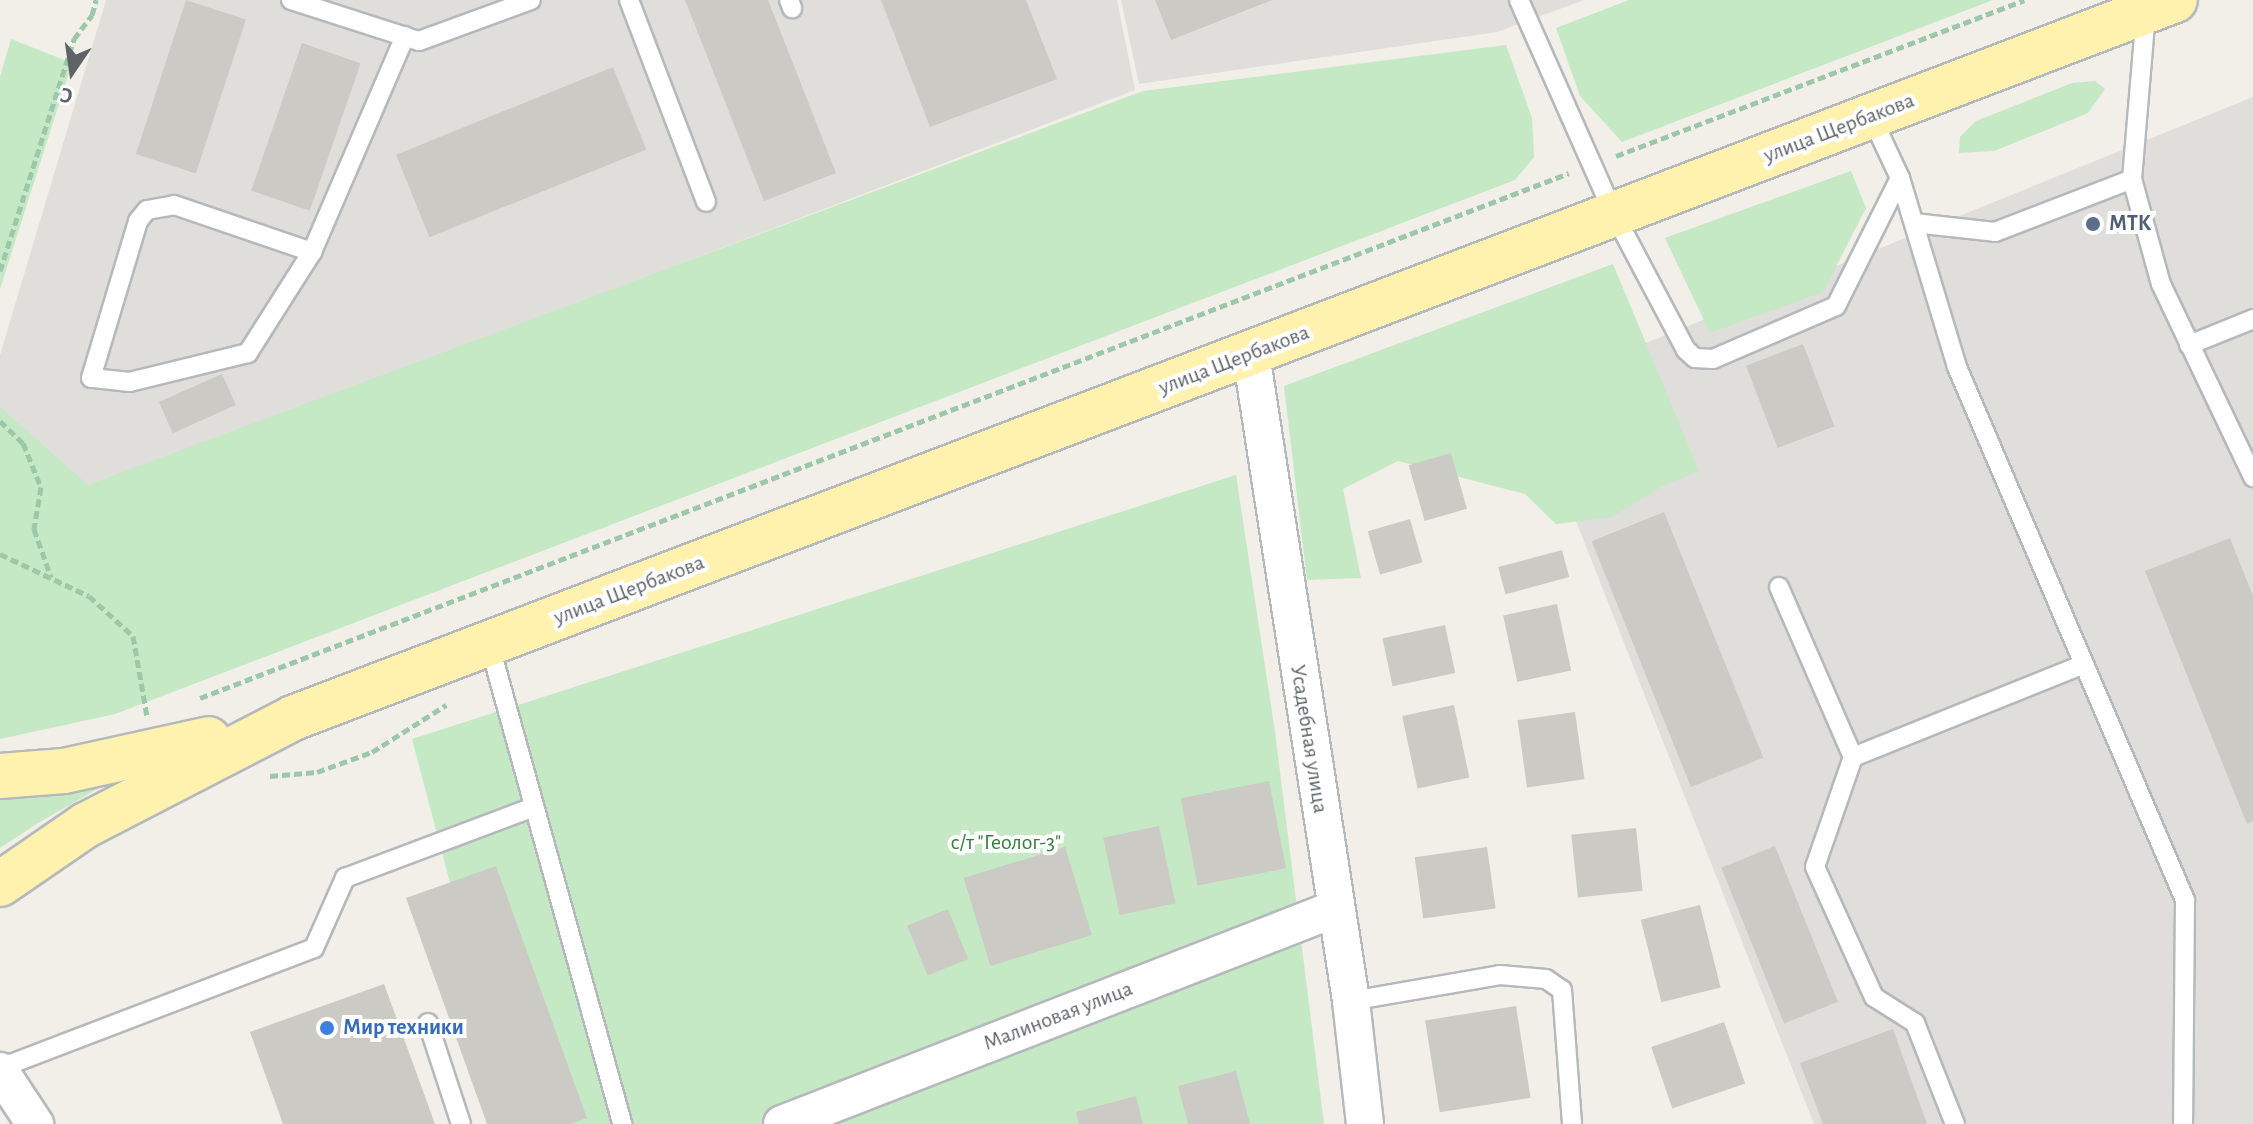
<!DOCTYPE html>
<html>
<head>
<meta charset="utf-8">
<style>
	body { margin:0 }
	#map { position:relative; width:2253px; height:1124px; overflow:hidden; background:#f1efe8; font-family:"Alegreya Sans",sans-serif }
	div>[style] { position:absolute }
	.industrial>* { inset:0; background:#e0deda }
	.green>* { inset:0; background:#c5e8c5 }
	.building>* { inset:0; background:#cccac5; transform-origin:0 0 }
	.path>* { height:5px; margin-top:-2.5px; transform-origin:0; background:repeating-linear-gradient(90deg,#9cc7a9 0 8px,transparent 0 12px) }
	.roads { filter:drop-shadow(2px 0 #b5b8bc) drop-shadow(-2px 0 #b5b8bc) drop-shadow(0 2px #b5b8bc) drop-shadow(0 -2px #b5b8bc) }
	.service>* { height:18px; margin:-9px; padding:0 9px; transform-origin:9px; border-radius:9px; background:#fff }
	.minor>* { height:36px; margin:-18px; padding:0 18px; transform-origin:18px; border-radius:18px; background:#fff }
	.primary>* { height:44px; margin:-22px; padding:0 22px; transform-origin:22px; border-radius:22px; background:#fff2af }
	.dots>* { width:22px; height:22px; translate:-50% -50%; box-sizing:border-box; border:4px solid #fff; border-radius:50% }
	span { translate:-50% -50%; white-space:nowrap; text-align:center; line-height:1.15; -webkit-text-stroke:8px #fff; paint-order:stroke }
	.street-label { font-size:22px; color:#5f6368 }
	.service-label { font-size:22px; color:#4e5e75; font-weight:700 }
	.left { translate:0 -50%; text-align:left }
	.park-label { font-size:22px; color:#348238 }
	.shop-label { font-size:22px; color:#366cbe; font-weight:700 }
	.north { position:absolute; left:32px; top:32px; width:80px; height:80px; -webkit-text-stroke:6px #fff; paint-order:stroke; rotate:193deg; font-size:22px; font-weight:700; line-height:32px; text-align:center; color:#5f6368 }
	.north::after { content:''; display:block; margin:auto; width:28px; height:36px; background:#5f6368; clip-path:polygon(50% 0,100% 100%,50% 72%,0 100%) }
</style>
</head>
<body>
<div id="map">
	<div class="industrial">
		<div style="clip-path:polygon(106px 0,1117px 0,1135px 90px,0 524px,0 355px)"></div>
		<div style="clip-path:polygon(1121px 0,1584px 0,1497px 32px,1139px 84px)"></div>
		<div style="clip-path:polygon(2253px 97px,2253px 1124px,1814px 1124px,1525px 392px)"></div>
	</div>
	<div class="green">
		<div style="clip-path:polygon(1629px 0,1993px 0,1622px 142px,1580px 96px,1556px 28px)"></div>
		<div style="clip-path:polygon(11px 39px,72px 63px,0 289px,0 77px)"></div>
		<div style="clip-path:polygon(1506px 45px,1532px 118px,1534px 157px,1515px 180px,115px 714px,0 739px,0 407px,88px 485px,1143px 91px)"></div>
		<div style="clip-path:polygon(2095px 81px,2105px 89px,2088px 113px,1994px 151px,1959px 153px,1960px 137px,1976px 121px,2072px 83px)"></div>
		<div style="clip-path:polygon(1851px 171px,1866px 208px,1823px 292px,1710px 333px,1665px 238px)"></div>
		<div style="clip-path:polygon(1613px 264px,1699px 471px,1661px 487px,1612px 517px,1556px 524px,1525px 494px,1398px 461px,1343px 489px,1361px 578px,1307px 580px,1284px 386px)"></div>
		<div style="clip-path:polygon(1236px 475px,1275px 732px,1324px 1124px,490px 1124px,510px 1110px,412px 739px)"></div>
		<div style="clip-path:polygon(106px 784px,38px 823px,0 848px,0 795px)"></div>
	</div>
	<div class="building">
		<div style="left:186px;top:0;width:63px;height:162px;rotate:18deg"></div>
		<div style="clip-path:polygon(685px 0,768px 0,836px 173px,764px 201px)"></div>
		<div style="clip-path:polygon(881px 0,1026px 0,1057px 79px,930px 127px)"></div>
		<div style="clip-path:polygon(1155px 0,1272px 0,1171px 40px)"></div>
		<div style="left:302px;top:43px;width:62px;height:156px;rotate:19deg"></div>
		<div style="left:613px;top:67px;width:89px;height:234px;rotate:68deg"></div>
		<div style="left:1803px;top:344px;width:88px;height:61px;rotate:69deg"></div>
		<div style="left:222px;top:374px;width:34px;height:69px;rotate:66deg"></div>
		<div style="left:1451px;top:453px;width:58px;height:44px;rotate:74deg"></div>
		<div style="left:1664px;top:512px;width:265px;height:78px;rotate:68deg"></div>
		<div style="left:1410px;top:519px;width:45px;height:44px;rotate:74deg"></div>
		<div style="clip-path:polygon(2230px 538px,2253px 596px,2253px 821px,2247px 824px,2145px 571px)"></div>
		<div style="left:1562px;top:550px;width:28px;height:66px;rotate:75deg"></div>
		<div style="left:1557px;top:604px;width:68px;height:55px;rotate:78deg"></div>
		<div style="left:1445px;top:625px;width:49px;height:64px;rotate:78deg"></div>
		<div style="left:1454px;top:705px;width:74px;height:53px;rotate:78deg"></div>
		<div style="left:1575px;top:712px;width:68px;height:58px;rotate:82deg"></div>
		<div style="left:1269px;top:781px;width:89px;height:90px;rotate:79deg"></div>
		<div style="left:1159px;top:826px;width:79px;height:57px;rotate:78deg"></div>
		<div style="left:1636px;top:828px;width:63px;height:65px;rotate:84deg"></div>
		<div style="left:1775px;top:846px;width:168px;height:58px;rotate:68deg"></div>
		<div style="left:1065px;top:847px;width:92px;height:106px;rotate:73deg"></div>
		<div style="left:1487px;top:847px;width:62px;height:73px;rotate:82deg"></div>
		<div style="clip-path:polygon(496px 866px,587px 1118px,570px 1124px,487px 1124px,406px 898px)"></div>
		<div style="left:1700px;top:905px;width:85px;height:61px;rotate:76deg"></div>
		<div style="left:948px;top:909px;width:54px;height:44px;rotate:68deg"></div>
		<div style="clip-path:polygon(384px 984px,435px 1124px,283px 1124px,250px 1032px)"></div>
		<div style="left:1516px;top:1006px;width:93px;height:92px;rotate:81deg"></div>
		<div style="left:1724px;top:1022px;width:65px;height:77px;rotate:71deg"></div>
		<div style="clip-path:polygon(1893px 1029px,1927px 1124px,1823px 1124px,1800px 1063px)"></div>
		<div style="clip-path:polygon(1236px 1071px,1250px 1124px,1188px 1124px,1178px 1086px)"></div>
		<div style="clip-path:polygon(1136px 1096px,1143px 1124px,1079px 1124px,1076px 1112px)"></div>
	</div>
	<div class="path">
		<div style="left:1616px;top:156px;width:437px;rotate:-20.9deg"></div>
		<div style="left:0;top:271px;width:244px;rotate:-72.3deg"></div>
		<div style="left:74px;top:39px;width:30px;rotate:-53deg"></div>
		<div style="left:92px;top:15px;width:16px;rotate:-75deg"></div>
		<div style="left:0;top:421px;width:32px;rotate:44deg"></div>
		<div style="left:23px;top:443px;width:48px;rotate:67.8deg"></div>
		<div style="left:41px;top:487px;width:43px;rotate:99.5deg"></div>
		<div style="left:34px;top:529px;width:51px;rotate:70.5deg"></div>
		<div style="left:0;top:554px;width:98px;rotate:25.3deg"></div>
		<div style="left:89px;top:596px;width:59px;rotate:42.3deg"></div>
		<div style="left:133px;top:636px;width:81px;rotate:80.1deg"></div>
		<div style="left:200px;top:698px;width:1466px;rotate:-20.98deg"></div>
		<div style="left:270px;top:776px;width:47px;rotate:-4.9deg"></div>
		<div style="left:317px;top:772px;width:59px;rotate:-20deg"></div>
		<div style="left:372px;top:752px;width:88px;rotate:-32.4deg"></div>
	</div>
	<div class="roads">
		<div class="service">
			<div style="left:291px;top:0;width:134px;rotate:17.8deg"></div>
			<div style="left:419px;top:41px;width:119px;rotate:-20.1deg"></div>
			<div style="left:629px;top:0;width:216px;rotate:69.1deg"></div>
			<div style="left:789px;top:0;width:9px;rotate:69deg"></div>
			<div style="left:1519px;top:0;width:234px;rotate:66.1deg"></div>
			<div style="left:1614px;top:214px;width:154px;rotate:62.1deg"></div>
			<div style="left:1686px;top:350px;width:12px;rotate:42deg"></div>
			<div style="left:1695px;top:358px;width:18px;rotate:3deg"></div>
			<div style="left:1713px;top:359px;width:134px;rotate:-23.3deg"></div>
			<div style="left:1836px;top:306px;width:143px;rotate:-63.4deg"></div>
			<div style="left:1900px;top:178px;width:68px;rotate:-115.1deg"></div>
			<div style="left:1900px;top:178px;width:197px;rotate:73.2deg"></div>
			<div style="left:1957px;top:367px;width:580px;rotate:66.84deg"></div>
			<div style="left:2185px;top:900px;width:224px;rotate:90.5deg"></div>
			<div style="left:2132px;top:179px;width:109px;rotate:74.6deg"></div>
			<div style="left:2161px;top:284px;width:214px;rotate:64.5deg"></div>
			<div style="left:1914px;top:223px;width:81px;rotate:6.3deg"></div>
			<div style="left:1995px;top:232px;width:147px;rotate:-21.1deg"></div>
			<div style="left:2132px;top:179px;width:168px;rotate:-85.2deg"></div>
			<div style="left:312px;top:252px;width:120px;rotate:122.4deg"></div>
			<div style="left:248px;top:353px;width:122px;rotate:166.2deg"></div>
			<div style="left:130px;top:382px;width:39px;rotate:-174deg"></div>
			<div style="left:91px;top:378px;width:164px;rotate:-73.3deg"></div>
			<div style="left:138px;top:221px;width:14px;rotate:-51deg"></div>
			<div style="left:147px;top:210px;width:27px;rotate:-10deg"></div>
			<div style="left:174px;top:205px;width:146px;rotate:18.8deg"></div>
			<div style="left:312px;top:252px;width:235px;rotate:-66.7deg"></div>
			<div style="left:2189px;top:345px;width:69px;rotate:-22.1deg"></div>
			<div style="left:1779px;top:587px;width:185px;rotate:66.5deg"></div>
			<div style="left:1853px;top:757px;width:249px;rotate:-21.9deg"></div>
			<div style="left:489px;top:643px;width:499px;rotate:74.5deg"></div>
			<div style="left:1853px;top:757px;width:116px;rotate:109.1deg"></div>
			<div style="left:1815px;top:867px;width:143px;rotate:65.6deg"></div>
			<div style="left:1874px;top:997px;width:49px;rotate:32.4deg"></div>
			<div style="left:1915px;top:1023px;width:109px;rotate:68.4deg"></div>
			<div style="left:1351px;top:1001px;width:151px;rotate:-9.9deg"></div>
			<div style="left:1500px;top:975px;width:46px;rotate:5deg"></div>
			<div style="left:1546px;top:979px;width:19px;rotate:35deg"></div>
			<div style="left:1562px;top:990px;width:134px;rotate:85.7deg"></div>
			<div style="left:428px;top:1023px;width:106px;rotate:71.9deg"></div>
			<div style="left:0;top:1068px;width:336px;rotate:-20.9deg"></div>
			<div style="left:314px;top:948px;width:77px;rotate:-66.1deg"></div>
			<div style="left:345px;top:878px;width:202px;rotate:-20.6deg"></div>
		</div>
		<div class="minor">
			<div style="left:1251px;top:354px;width:655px;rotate:81.21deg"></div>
			<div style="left:1351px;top:1001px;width:124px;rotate:83.5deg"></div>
			<div style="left:0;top:1071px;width:64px;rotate:56.6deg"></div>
			<div style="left:782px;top:1124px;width:593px;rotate:-21.25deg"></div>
		</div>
		<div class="primary">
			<div style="left:0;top:776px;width:64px;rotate:-4.5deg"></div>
			<div style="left:64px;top:771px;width:148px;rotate:-12.4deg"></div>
			<div style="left:0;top:884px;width:104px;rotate:-34.5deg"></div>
			<div style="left:86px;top:825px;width:233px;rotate:-27.3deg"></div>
			<div style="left:293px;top:718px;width:2014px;rotate:-20.88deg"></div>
		</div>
	</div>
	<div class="dots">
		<div style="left:2093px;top:224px;background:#5c6f8a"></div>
		<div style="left:327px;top:1028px;background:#3f7fe0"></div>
	</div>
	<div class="street-label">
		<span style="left:1839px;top:128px;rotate:-21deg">улица Щербакова</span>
		<span style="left:1234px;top:360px;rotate:-21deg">улица Щербакова</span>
		<span style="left:629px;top:590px;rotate:-21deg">улица Щербакова</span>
		<span style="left:1309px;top:739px;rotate:81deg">Усадебная улица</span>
		<span style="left:1058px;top:1016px;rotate:-21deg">Малиновая улица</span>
	</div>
	<div class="service-label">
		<span class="left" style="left:2109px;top:224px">МТК</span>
	</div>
	<div class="park-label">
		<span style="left:1006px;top:843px">с/т "Геолог-3"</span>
	</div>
	<div class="shop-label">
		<span class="left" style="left:343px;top:1028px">Мир техники</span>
	</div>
	<div class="north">С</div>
</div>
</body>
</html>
